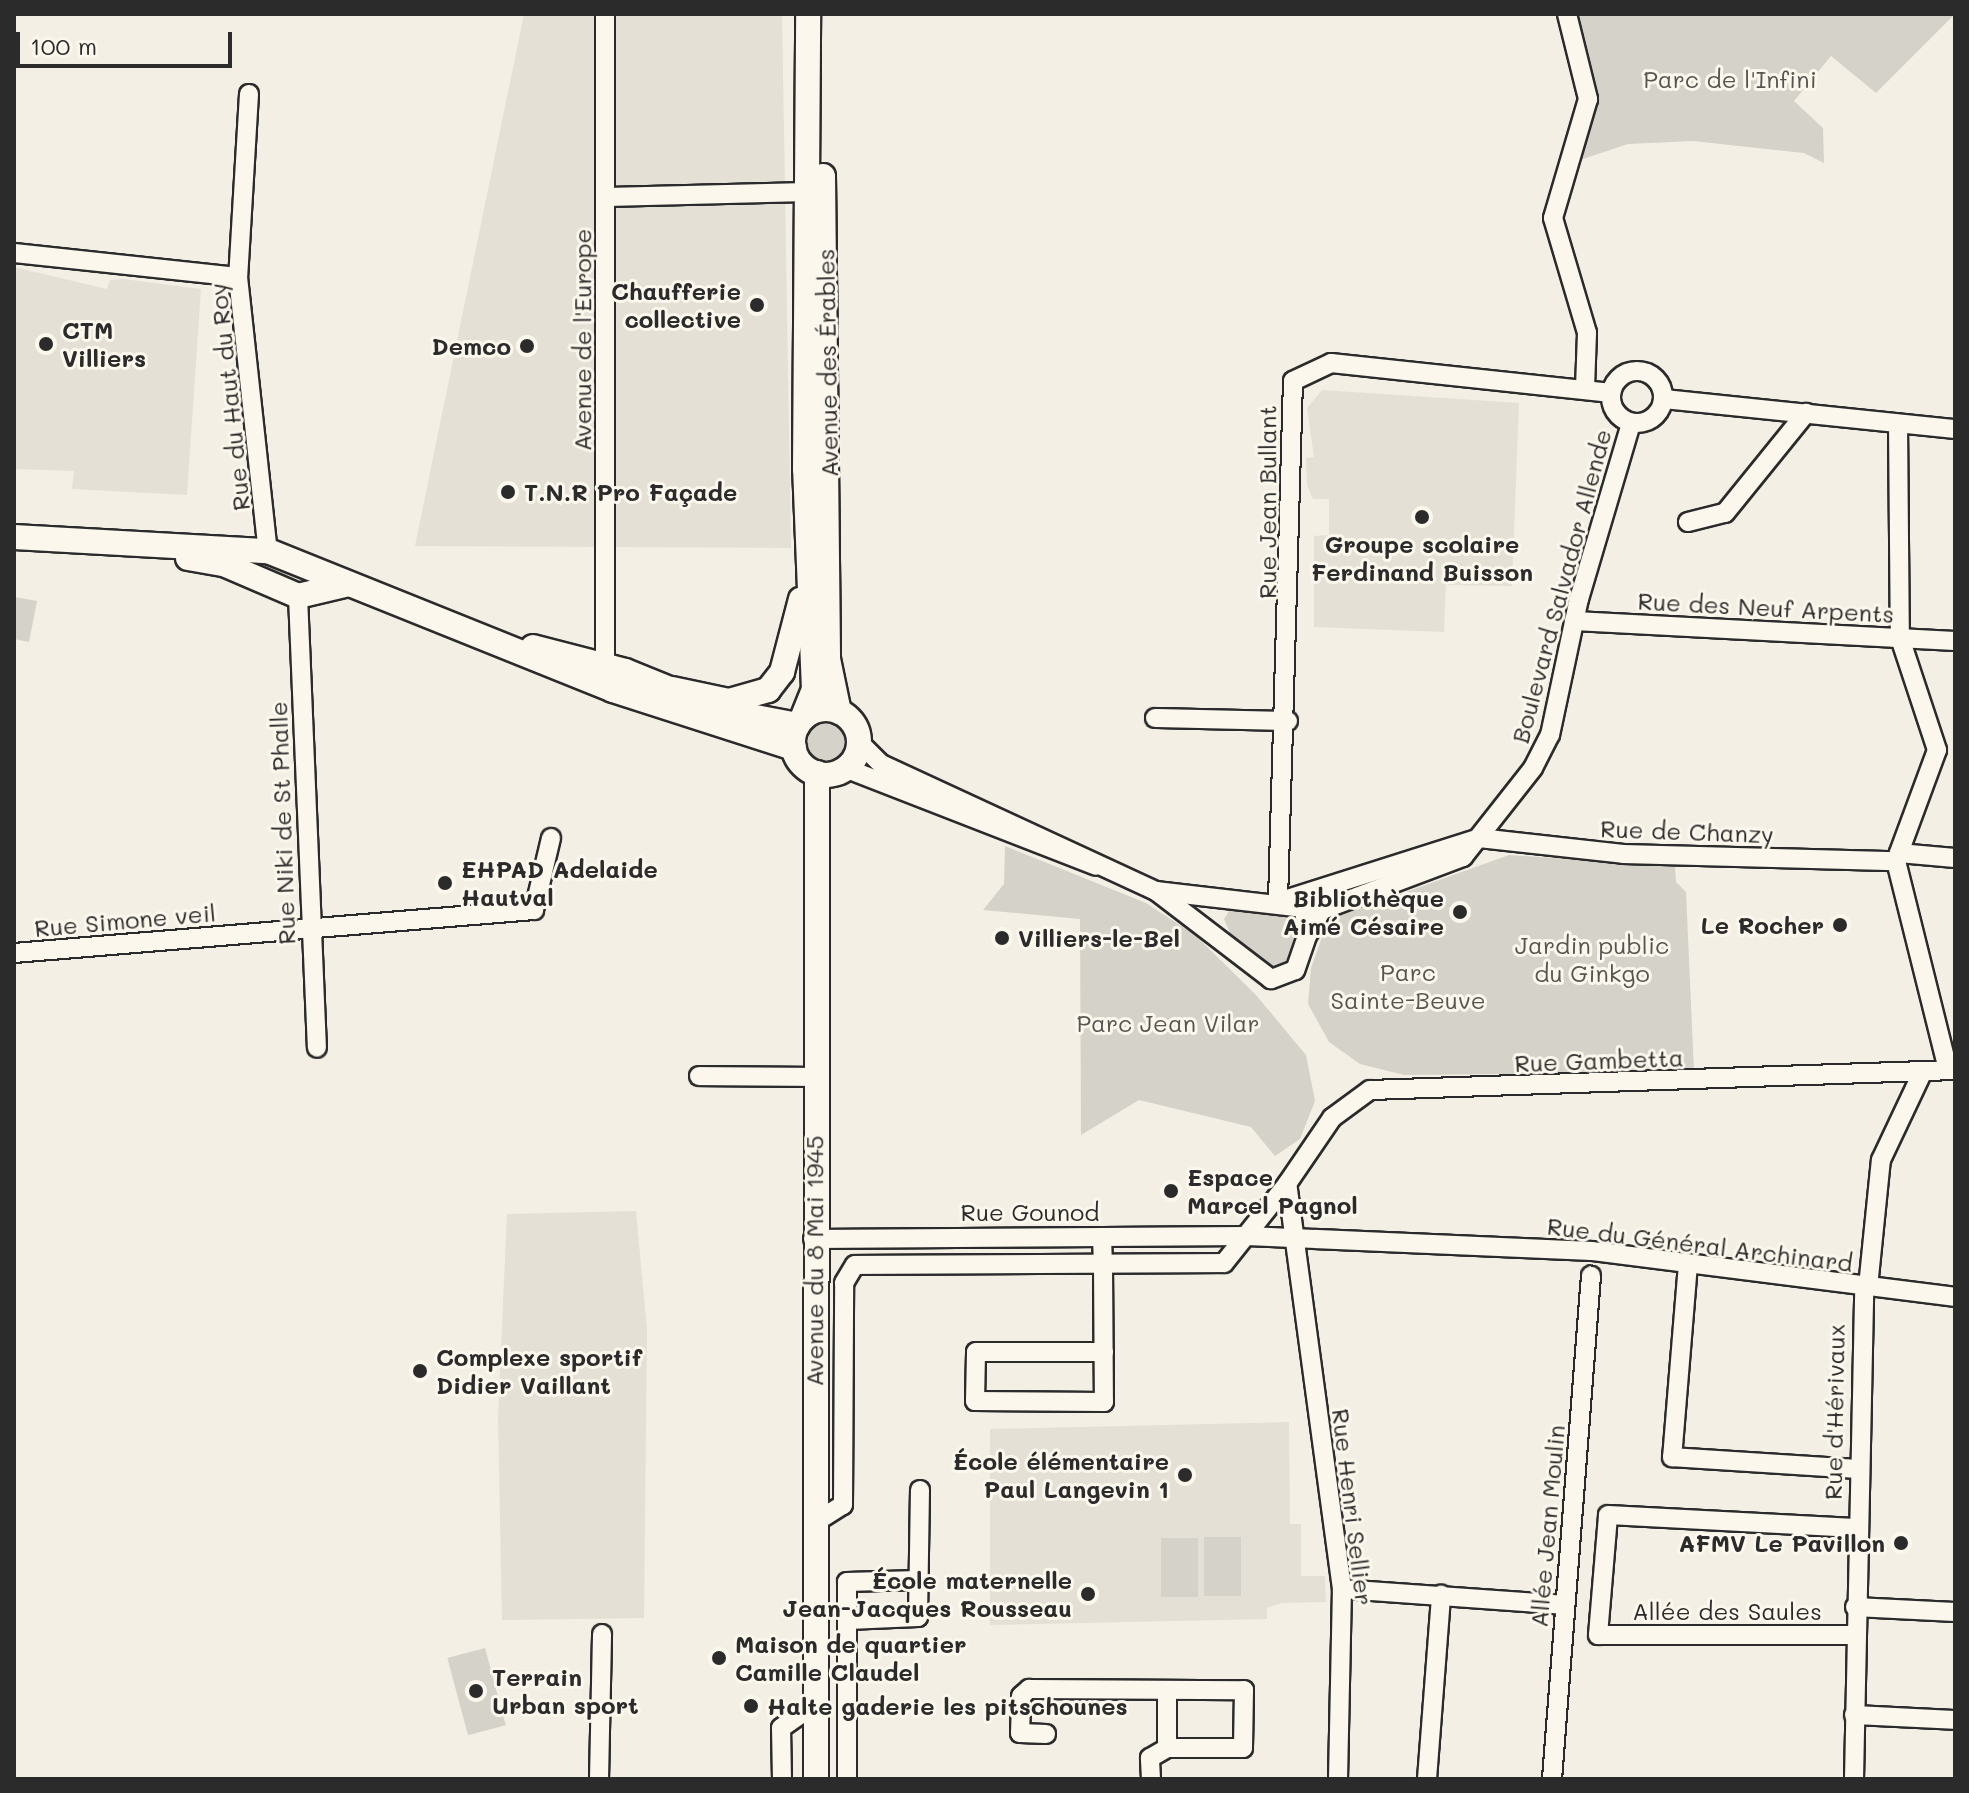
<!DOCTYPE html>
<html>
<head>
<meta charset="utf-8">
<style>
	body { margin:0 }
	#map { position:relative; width:1969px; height:1793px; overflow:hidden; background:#f3efe4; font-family:Mali,sans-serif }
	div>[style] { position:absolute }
	.built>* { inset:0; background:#e4e0d6 }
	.green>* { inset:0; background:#d5d2c9; transform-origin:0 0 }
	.round { border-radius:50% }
	.roads { filter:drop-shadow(2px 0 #2b2b2b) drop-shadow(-2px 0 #2b2b2b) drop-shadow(0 2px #2b2b2b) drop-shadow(0 -2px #2b2b2b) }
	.minor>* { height:18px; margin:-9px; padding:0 9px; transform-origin:9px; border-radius:9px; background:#fbf7ec }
	.minor>.ring { margin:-9px; padding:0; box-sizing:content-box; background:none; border:18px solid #fbf7ec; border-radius:50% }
	.secondary>* { height:24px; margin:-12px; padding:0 12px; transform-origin:12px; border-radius:12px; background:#fbf7ec }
	.secondary>.ring { margin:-12px; padding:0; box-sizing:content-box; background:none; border:24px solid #fbf7ec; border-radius:50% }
	.dots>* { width:22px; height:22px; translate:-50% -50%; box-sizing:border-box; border:4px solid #fbf7ec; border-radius:50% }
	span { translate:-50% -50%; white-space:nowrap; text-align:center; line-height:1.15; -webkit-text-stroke:6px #fbf7ec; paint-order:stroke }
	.park-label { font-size:24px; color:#565552 }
	.poi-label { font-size:24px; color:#2b2b2b; font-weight:700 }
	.right { translate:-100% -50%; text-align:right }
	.left { translate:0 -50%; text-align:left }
	.street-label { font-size:24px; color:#2b2b2b }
	.frame { position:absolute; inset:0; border:16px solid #2b2b2b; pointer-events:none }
	.scale { position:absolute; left:16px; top:32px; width:216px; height:36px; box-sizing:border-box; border:4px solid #2b2b2b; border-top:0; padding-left:10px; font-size:24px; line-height:28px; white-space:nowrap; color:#2b2b2b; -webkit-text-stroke:6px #fbf7ec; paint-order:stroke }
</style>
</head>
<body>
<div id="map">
	<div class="built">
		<div style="clip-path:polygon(524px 14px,782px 14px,791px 548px,415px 546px)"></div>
		<div style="clip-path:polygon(14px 267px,107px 289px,110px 280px,124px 279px,201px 289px,187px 495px,72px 489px,74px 471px,14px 469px)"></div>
		<div style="clip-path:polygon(1322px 390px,1519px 403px,1512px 586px,1446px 585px,1444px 632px,1314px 627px,1314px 536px,1329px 535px,1329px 499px,1313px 499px,1307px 485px,1306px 458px,1314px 457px,1307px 408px)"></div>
		<div style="clip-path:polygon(636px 1211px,647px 1330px,644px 1618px,502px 1620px,498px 1416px,507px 1214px)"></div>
		<div style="clip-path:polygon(1289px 1422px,1290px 1524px,1301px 1524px,1301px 1576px,1325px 1576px,1326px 1602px,1282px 1603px,1267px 1608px,1267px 1619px,990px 1625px,990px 1429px)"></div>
	</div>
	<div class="green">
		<div style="clip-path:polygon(1571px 14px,1955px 14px,1876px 93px,1831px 56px,1794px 101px,1823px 128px,1824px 163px,1804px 153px,1693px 141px,1628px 144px,1580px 160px,1595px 95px)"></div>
		<div style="clip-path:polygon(14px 597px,37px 601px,29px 642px,14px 639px)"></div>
		<div class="round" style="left:808px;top:723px;width:38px;height:38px"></div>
		<div style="clip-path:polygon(1005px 846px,1146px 903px,1195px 935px,1256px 995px,1306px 1055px,1315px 1101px,1300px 1139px,1275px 1156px,1251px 1127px,1139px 1100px,1081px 1135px,1080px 919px,983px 910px,1004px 884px)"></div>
		<div style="clip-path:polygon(1509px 855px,1675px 866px,1676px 882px,1686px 892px,1694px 1072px,1404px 1075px,1360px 1064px,1329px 1042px,1308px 1004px,1311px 968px,1328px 920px)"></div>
		<div style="clip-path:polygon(1230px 910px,1296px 915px,1301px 927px,1285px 964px,1268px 967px,1230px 933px,1224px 919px)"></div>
		<div style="left:1204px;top:1537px;width:37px;height:59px"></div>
		<div style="left:1198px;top:1538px;width:59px;height:37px;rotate:90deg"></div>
		<div style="left:485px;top:1648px;width:80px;height:39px;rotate:75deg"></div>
	</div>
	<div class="roads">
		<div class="minor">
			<div style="left:1567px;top:14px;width:88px;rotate:76.1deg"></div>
			<div style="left:1588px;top:99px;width:124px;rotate:106.4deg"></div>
			<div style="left:1553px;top:218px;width:120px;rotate:73.5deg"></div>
			<div style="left:1587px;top:333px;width:55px;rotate:92.1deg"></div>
			<div style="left:249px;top:94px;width:183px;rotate:93.4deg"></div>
			<div style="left:238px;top:277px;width:276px;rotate:83.8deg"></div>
			<div style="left:606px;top:197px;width:202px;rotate:-1.4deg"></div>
			<div style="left:14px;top:253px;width:225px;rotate:6.1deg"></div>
			<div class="ring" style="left:1611px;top:371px;width:34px;height:34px"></div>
			<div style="left:1664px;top:399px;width:293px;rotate:5.9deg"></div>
			<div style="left:1898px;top:424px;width:214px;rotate:89.5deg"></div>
			<div style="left:1900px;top:638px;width:118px;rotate:71.7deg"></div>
			<div style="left:1937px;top:750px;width:118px;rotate:110.3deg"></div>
			<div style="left:1896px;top:861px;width:214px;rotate:76deg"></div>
			<div style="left:1688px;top:522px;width:38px;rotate:-14deg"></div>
			<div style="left:1725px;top:513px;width:129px;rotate:-51deg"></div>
			<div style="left:298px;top:596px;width:452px;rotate:87.6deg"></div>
			<div style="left:1574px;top:621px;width:382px;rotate:3deg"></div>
			<div style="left:605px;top:665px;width:651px;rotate:-90deg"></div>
			<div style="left:1155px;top:718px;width:133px;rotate:1.3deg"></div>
			<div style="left:859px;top:742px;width:31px;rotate:45deg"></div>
			<div style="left:881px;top:764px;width:303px;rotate:24.8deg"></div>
			<div style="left:1156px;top:891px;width:149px;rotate:6.6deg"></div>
			<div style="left:1304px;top:908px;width:28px;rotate:84deg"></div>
			<div style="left:1307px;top:936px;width:36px;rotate:109deg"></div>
			<div style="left:1295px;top:970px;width:26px;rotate:159deg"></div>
			<div style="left:1271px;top:979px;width:145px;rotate:-142.6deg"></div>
			<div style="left:845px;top:768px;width:269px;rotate:21.3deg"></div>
			<div style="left:1479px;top:838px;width:145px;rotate:6.3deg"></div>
			<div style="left:1623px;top:854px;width:273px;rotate:1.5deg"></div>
			<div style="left:1899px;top:853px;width:56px;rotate:5.1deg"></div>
			<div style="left:1284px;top:900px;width:201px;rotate:-17.6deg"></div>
			<div style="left:1278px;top:901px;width:520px;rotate:-88.35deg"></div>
			<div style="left:1293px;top:381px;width:42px;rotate:-25.3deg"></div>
			<div style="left:1331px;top:363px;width:282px;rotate:6.1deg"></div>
			<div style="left:1309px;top:933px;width:26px;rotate:-61deg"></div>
			<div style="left:1322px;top:910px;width:151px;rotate:-20.6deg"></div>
			<div style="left:1463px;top:857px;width:113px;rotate:-51.8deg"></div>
			<div style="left:1533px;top:768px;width:37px;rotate:-63deg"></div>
			<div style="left:1550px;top:735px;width:139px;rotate:-78deg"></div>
			<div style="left:1579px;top:599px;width:184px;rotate:-73.5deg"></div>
			<div style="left:14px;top:953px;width:522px;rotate:-4.73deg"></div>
			<div style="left:534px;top:910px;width:74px;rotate:-76.7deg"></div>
			<div style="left:699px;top:1076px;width:114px;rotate:0.5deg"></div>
			<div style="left:1102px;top:1237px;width:29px;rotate:88deg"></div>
			<div style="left:1103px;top:1266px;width:136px;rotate:89.6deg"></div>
			<div style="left:1104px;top:1402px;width:129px;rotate:-179.6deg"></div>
			<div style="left:975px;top:1401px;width:49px;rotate:-88.8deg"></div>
			<div style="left:976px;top:1352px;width:128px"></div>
			<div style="left:813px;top:1239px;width:434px;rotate:-0.4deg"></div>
			<div style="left:1247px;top:1236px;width:345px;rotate:2.5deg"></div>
			<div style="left:1592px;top:1251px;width:366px;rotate:7.2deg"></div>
			<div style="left:1688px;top:1264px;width:194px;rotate:94.7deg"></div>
			<div style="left:1672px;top:1457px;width:185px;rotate:3.7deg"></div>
			<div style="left:1868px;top:1287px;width:128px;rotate:-84.2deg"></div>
			<div style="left:1881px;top:1160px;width:98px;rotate:-64.7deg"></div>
			<div style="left:814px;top:1523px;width:34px;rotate:-32deg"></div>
			<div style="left:843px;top:1505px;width:222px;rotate:-89.7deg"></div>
			<div style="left:844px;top:1283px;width:21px;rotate:-59deg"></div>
			<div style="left:855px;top:1265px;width:369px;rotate:-0.3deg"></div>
			<div style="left:1224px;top:1263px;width:101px;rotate:-51.4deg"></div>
			<div style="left:1342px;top:1589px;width:223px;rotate:4.1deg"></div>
			<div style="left:1855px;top:1607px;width:100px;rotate:2.9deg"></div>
			<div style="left:848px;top:1620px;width:70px;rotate:-2.5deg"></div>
			<div style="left:918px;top:1617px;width:127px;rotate:-89.1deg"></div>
			<div style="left:1855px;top:1635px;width:257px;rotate:180deg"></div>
			<div style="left:1598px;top:1635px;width:120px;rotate:-85.2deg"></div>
			<div style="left:1608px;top:1515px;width:248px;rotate:3deg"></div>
			<div style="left:1854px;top:1715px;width:101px;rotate:2.8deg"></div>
			<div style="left:1046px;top:1734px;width:26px;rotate:-178deg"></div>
			<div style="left:1020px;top:1733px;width:37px;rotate:-88deg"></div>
			<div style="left:1021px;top:1696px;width:11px;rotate:-41deg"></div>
			<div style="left:1029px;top:1689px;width:215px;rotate:0.3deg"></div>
			<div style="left:1244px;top:1690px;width:58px;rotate:91deg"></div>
			<div style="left:1243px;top:1748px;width:76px;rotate:180deg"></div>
			<div style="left:599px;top:1779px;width:145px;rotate:-88.8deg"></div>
			<div style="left:782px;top:1779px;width:51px;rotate:-91.1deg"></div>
			<div style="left:781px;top:1728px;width:40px;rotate:-34.9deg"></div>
			<div style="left:847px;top:1779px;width:197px;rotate:-90deg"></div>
			<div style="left:847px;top:1582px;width:71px;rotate:-1.6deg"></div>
			<div style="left:1151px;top:1779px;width:21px;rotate:-93deg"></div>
			<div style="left:1150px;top:1758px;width:20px;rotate:-30deg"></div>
			<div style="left:1167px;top:1748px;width:57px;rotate:-90deg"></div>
			<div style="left:1338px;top:1779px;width:190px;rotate:-88.8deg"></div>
			<div style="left:1342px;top:1589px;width:409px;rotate:-97.7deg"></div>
			<div style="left:1287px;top:1184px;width:80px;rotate:-55.7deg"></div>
			<div style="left:1332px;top:1118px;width:47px;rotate:-36.4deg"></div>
			<div style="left:1370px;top:1090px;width:585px;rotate:-1.96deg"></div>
			<div style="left:1427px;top:1779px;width:185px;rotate:-85.6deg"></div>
			<div style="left:1552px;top:1779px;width:505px;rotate:-85.57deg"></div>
			<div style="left:1854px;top:1779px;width:492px;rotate:-88.8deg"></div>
		</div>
		<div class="secondary">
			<div style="left:823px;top:176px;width:483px;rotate:89.4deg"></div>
			<div style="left:828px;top:659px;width:54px;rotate:78.3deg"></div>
			<div style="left:14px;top:537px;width:254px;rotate:3.2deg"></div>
			<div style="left:268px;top:551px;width:372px;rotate:21.9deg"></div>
			<div style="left:613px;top:690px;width:190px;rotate:17.8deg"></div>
			<div style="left:188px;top:558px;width:39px;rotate:10deg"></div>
			<div style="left:226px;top:565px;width:78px;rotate:23.3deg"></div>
			<div style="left:298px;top:596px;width:52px;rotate:-13.2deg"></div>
			<div style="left:533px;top:647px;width:95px;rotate:14.6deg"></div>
			<div style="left:625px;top:671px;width:107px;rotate:22deg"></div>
			<div style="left:724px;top:711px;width:75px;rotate:10.7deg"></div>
			<div style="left:672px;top:689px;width:58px;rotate:11.9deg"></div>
			<div style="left:729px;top:701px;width:41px;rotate:-15.8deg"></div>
			<div style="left:768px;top:690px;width:23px;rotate:-52deg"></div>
			<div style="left:782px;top:672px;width:75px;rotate:-75.4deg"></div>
			<div class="ring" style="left:793px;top:709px;width:42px;height:42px"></div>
			<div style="left:802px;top:719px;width:31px;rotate:-68deg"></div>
			<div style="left:814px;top:690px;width:221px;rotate:-92.3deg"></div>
			<div style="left:805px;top:469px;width:455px;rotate:-89.6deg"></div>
			<div style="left:816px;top:1779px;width:1006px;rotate:-89.94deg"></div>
		</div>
	</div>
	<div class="dots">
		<div style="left:757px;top:305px;background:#2b2b2b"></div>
		<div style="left:46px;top:344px;background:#2b2b2b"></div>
		<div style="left:527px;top:346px;background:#2b2b2b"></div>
		<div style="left:508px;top:492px;background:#2b2b2b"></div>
		<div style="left:1422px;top:517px;background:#2b2b2b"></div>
		<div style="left:445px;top:883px;background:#2b2b2b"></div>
		<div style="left:1460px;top:912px;background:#2b2b2b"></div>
		<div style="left:1840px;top:925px;background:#2b2b2b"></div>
		<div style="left:1002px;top:938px;background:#2b2b2b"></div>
		<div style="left:1171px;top:1191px;background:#2b2b2b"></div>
		<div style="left:420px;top:1371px;background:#2b2b2b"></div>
		<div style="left:1185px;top:1475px;background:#2b2b2b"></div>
		<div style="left:1901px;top:1543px;background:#2b2b2b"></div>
		<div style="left:1088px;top:1594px;background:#2b2b2b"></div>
		<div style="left:719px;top:1658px;background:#2b2b2b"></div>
		<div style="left:476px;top:1691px;background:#2b2b2b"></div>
		<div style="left:751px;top:1706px;background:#2b2b2b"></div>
	</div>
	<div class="park-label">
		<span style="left:1730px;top:79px">Parc de l'Infini</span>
		<span style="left:1592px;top:959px">Jardin public<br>du Ginkgo</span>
		<span style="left:1408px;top:986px">Parc<br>Sainte-Beuve</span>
		<span style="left:1168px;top:1023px">Parc Jean Vilar</span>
	</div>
	<div class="poi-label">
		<span class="right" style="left:741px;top:305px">Chaufferie<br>collective</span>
		<span class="left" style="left:62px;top:344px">CTM<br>Villiers</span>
		<span class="right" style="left:511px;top:346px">Demco</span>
		<span class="left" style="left:524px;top:492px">T.N.R Pro Façade</span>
		<span style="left:1422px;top:558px">Groupe scolaire<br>Ferdinand Buisson</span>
		<span class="left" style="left:461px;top:883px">EHPAD Adelaide<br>Hautval</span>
		<span class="right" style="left:1444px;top:912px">Bibliothèque<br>Aimé Césaire</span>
		<span class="right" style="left:1824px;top:925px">Le Rocher</span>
		<span class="left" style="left:1018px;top:938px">Villiers-le-Bel</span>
		<span class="left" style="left:1187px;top:1191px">Espace<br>Marcel Pagnol</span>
		<span class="left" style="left:436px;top:1371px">Complexe sportif<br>Didier Vaillant</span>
		<span class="right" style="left:1169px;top:1475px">École élémentaire<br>Paul Langevin 1</span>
		<span class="right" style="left:1885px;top:1543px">AFMV Le Pavillon</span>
		<span class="right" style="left:1072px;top:1594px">École maternelle<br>Jean-Jacques Rousseau</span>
		<span class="left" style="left:735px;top:1658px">Maison de quartier<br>Camille Claudel</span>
		<span class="left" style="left:492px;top:1691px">Terrain<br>Urban sport</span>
		<span class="left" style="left:767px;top:1706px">Halte gaderie les pitschounes</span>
	</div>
	<div class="street-label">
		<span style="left:582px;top:340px;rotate:-90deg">Avenue de l'Europe</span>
		<span style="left:827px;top:363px;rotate:-91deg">Avenue des Érables</span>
		<span style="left:229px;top:397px;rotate:-96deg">Rue du Haut du Roy</span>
		<span style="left:1267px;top:502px;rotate:-90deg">Rue Jean Bullant</span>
		<span style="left:1561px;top:586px;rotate:-75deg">Boulevard Salvador Allende</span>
		<span style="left:1766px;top:607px;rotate:3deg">Rue des Neuf Arpents</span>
		<span style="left:282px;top:823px;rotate:-92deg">Rue Niki de St Phalle</span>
		<span style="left:1687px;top:831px;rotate:2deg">Rue de Chanzy</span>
		<span style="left:125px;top:920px;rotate:-5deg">Rue Simone veil</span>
		<span style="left:1599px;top:1060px;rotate:-2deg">Rue Gambetta</span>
		<span style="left:1030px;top:1212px">Rue Gounod</span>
		<span style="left:1700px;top:1244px;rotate:7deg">Rue du Général Archinard</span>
		<span style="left:814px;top:1261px;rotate:-90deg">Avenue du 8 Mai 1945</span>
		<span style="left:1834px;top:1412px;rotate:-89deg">Rue d'Hérivaux</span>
		<span style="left:1353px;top:1507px;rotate:83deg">Rue Henri Sellier</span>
		<span style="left:1547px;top:1526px;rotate:-85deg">Allée Jean Moulin</span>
		<span style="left:1727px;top:1611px">Allée des Saules</span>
	</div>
	<div class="frame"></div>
	<div class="scale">100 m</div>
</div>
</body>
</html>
